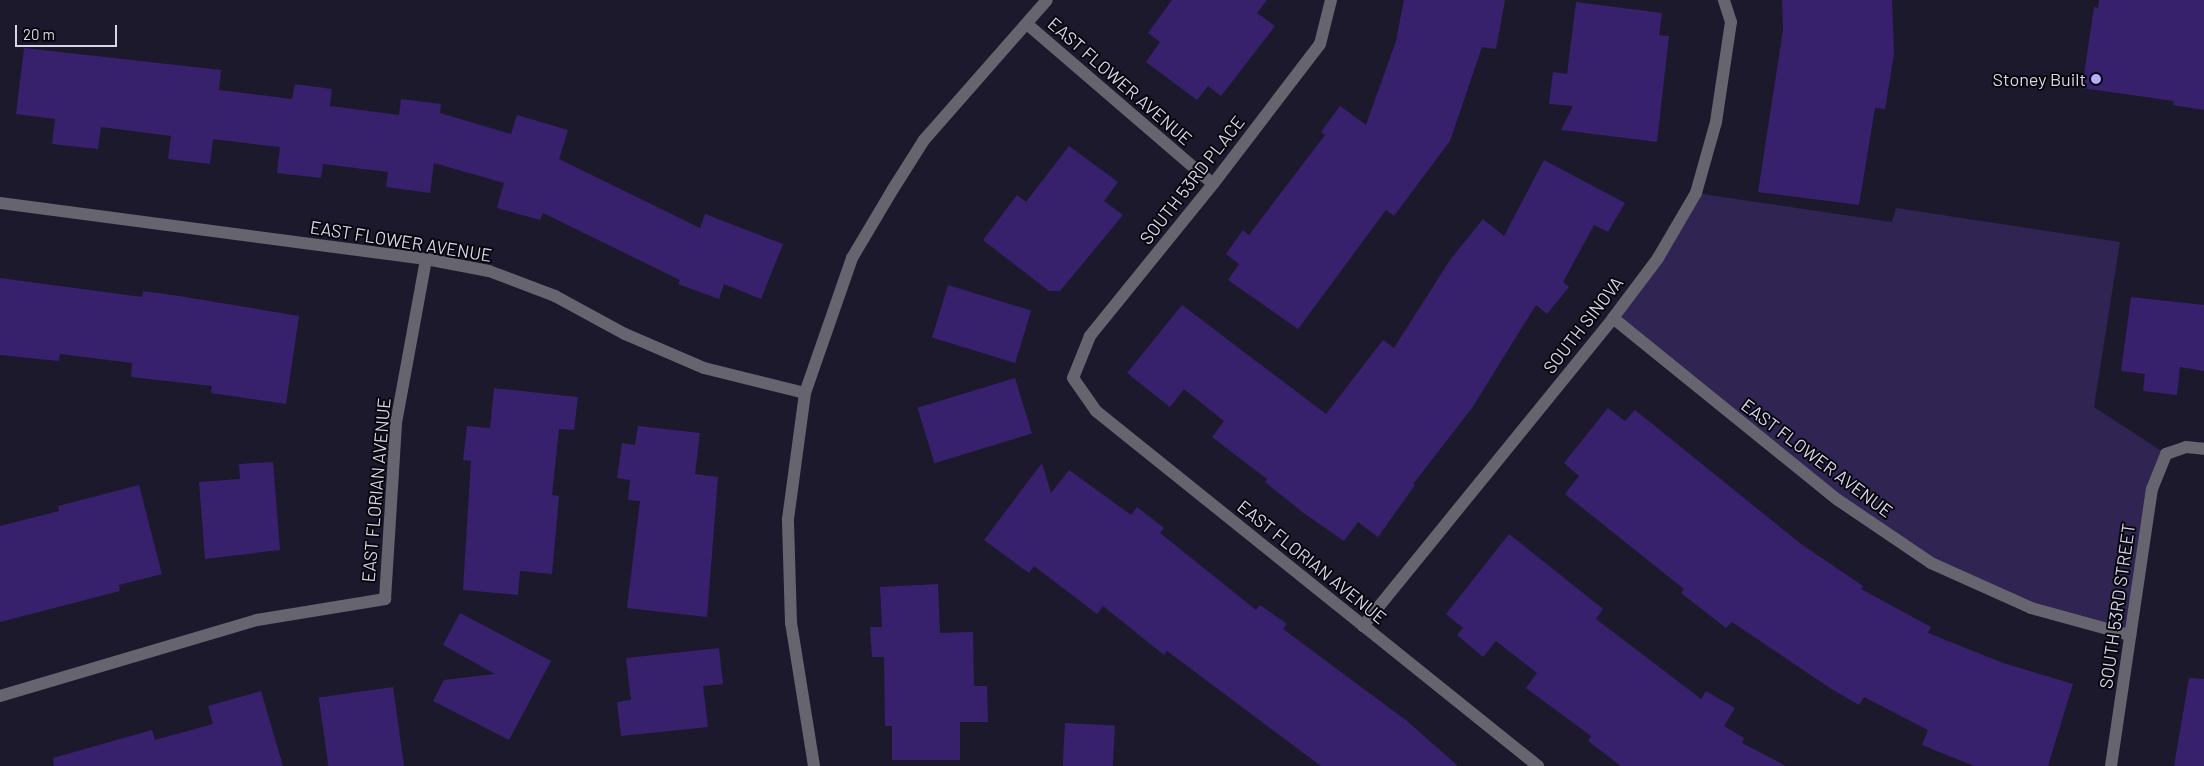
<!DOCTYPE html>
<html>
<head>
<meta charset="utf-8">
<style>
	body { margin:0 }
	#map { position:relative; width:2204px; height:766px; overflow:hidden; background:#1c192d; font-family:Barlow,sans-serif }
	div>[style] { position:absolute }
	.green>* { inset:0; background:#2f2452 }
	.building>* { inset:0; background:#37216c; transform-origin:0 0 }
	.minor>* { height:12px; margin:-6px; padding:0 6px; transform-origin:6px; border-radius:6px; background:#65646f }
	.dots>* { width:14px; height:14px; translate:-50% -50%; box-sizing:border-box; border:2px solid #07060e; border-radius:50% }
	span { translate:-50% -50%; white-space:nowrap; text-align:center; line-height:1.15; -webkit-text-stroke:4px #07060e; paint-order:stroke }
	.poi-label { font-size:18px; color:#d7d6e4 }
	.right { translate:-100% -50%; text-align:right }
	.street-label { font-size:18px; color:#d7d6e4 }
	.scale { position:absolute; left:15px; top:25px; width:102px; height:22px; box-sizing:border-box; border:2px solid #d7d6e4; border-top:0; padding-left:6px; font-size:15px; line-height:18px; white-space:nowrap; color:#d7d6e4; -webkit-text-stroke:4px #07060e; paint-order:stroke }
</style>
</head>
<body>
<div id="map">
	<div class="green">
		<div style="clip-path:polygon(1696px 193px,1892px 222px,1896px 208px,2120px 242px,2094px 407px,2166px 454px,2152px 489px,2130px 635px,2031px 608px,1931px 563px,1838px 500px,1613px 318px)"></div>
	</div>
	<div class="building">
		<div style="clip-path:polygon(1172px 0,1267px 0,1257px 13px,1275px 26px,1221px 96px,1208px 86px,1197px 100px,1146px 62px,1160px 42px,1148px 33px)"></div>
		<div style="clip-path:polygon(1404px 0,1505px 0,1496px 49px,1482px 47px,1450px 141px,1394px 216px,1386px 210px,1298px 329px,1228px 280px,1239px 264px,1226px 254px,1243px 230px,1249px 235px,1325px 135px,1321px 132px,1340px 106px,1366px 125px,1396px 41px)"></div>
		<div style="clip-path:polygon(1782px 0,1892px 0,1894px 54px,1885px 109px,1875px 108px,1859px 205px,1758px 192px,1783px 30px)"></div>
		<div style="clip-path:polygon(2099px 0,2204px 0,2204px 110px,2173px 105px,2174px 101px,2082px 88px,2094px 7px,2098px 8px)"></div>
		<div style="clip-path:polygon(1576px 2px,1662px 13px,1659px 35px,1669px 36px,1657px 142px,1561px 130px,1573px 106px,1549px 104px,1553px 72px,1567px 74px)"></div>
		<div style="clip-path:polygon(24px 48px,221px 70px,219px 90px,292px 99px,295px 84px,332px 89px,330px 106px,399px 115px,401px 99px,441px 104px,440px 113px,511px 134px,517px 115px,568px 130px,559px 159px,700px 228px,705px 214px,783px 244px,761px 299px,724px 284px,719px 299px,678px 284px,680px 280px,543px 213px,540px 220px,497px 208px,504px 183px,434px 163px,430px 193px,386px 187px,388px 172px,323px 164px,321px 178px,277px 173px,280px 147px,213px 139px,210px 164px,168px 159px,171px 136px,101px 127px,98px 149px,52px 144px,55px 119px,16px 114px)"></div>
		<div style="clip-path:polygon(1069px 146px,1118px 182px,1104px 201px,1123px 215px,1060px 291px,1049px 291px,983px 240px,1017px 195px,1026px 202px)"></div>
		<div style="clip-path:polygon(1544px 160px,1625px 203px,1608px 232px,1594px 225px,1563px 282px,1569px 287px,1547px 314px,1536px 305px,1472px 408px,1413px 484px,1415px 485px,1378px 537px,1358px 522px,1344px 541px,1305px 514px,1265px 482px,1267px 479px,1212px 437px,1224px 421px,1184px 389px,1170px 407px,1127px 373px,1182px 305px,1326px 414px,1383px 340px,1394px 348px,1450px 260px,1483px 219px,1504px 236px)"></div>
		<div style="clip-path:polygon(0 278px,142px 297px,143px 291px,179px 296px,299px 316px,286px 404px,211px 393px,212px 386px,131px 377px,132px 363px,60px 354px,59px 361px,0 355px)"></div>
		<div style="left:948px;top:285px;width:87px;height:55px;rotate:17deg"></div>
		<div style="clip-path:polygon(2131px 297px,2204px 305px,2204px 371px,2180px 367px,2177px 395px,2143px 391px,2145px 374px,2121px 371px)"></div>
		<div style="left:1015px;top:378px;width:58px;height:102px;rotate:73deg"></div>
		<div style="clip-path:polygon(494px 388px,578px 397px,574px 430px,559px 429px,552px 495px,559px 496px,552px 574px,520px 571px,518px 595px,463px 590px,471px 461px,463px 460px,467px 426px,490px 428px)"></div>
		<div style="clip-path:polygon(1608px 408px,1625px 421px,1635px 410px,1801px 544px,1863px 586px,1861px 589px,1931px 627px,1928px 633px,2003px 663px,2073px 684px,2048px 766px,1974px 766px,1922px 745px,1928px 730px,1864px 697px,1859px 705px,1830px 688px,1732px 622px,1726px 628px,1681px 593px,1684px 589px,1565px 494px,1579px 476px,1564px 463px)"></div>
		<div style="clip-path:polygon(638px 426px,700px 433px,695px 474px,718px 477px,707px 617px,627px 608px,640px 501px,628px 500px,630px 480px,617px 478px,622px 443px,635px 445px)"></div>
		<div style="clip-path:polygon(273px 462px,280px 550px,205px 559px,199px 482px,240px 479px,239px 464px)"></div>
		<div style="clip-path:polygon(1042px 463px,1051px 493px,1069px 470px,1131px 515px,1137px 507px,1164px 528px,1160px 533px,1256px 610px,1260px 605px,1287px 624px,1283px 629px,1407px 721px,1458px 766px,1321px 766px,1167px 651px,1164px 655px,1103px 606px,1097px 614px,1034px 566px,1029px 573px,984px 540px)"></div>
		<div style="clip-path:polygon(139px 485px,162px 574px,119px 585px,120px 591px,0 622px,0 526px,59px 511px,58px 506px)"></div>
		<div style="clip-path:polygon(1509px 534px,1603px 609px,1596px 619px,1701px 699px,1706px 691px,1735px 708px,1724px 726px,1744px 738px,1742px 743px,1786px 766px,1621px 766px,1588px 741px,1591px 736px,1526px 688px,1537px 673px,1496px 641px,1483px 657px,1457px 635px,1463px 628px,1446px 614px)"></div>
		<div style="clip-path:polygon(938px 584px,940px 633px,973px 632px,974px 686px,987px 686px,988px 722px,960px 722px,960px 760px,892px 760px,892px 726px,885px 726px,884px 657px,872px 657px,870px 627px,882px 627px,880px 587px)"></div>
		<div style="clip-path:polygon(460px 613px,551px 661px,509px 740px,433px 701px,444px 680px,495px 674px,443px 645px)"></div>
		<div style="clip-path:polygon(719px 648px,723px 684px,703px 686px,708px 727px,621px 736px,617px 702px,631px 700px,626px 658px)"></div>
		<div style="clip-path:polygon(2189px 678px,2204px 679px,2204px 766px,2174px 766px)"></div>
		<div style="left:393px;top:687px;width:80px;height:75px;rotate:82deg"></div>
		<div style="clip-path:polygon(261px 691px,283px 766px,54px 766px,53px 758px,152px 730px,155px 740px,213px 724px,208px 706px)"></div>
		<div style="left:1065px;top:723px;width:50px;height:43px;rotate:3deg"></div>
	</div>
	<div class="minor">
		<div style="left:1331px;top:0;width:45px;rotate:104deg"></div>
		<div style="left:1320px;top:44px;width:176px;rotate:127.4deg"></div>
		<div style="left:1213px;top:184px;width:196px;rotate:129deg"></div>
		<div style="left:1090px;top:336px;width:45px;rotate:112deg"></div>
		<div style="left:1073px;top:378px;width:40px;rotate:55.1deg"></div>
		<div style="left:1096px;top:411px;width:567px;rotate:38.77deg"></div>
		<div style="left:1027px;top:24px;width:245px;rotate:40.7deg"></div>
		<div style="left:0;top:203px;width:430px;rotate:7.5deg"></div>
		<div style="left:426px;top:259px;width:64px;rotate:10.8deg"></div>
		<div style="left:489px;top:271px;width:71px;rotate:20.7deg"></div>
		<div style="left:555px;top:296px;width:80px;rotate:28.5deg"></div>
		<div style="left:625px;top:334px;width:86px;rotate:23.3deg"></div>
		<div style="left:704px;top:368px;width:104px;rotate:13.9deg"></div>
		<div style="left:1613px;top:318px;width:289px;rotate:39deg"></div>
		<div style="left:1838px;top:500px;width:112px;rotate:34.1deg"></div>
		<div style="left:1931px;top:563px;width:110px;rotate:24.2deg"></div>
		<div style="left:2031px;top:608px;width:103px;rotate:15.3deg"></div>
		<div style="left:1363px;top:626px;width:397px;rotate:-50.9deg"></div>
		<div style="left:1613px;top:318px;width:75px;rotate:-53.1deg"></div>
		<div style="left:1658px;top:258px;width:75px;rotate:-59.7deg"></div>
		<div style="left:1696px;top:193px;width:74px;rotate:-74.3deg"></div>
		<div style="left:1716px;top:122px;width:101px;rotate:-81.5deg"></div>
		<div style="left:1731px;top:22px;width:23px;rotate:-108deg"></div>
		<div style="left:0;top:696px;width:268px;rotate:-16.5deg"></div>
		<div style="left:257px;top:620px;width:130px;rotate:-9.3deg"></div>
		<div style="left:385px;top:599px;width:176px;rotate:-86.4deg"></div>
		<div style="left:396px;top:423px;width:167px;rotate:-79.6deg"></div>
		<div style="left:814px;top:766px;width:145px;rotate:-99.1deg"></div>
		<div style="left:791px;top:623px;width:104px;rotate:-91.7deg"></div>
		<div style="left:788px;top:519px;width:127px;rotate:-82.3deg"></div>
		<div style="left:805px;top:393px;width:143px;rotate:-70.8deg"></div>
		<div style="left:852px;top:258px;width:80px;rotate:-59.3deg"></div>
		<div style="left:893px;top:189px;width:58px;rotate:-57.7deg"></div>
		<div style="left:924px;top:140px;width:186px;rotate:-48.7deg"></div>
		<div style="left:2111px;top:766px;width:280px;rotate:-81.6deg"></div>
		<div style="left:2152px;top:489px;width:38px;rotate:-68deg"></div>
		<div style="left:2166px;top:454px;width:21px;rotate:-19deg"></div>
		<div style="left:2186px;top:447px;width:18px;rotate:6deg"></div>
	</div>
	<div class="dots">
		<div style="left:2096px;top:79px;background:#b8abf7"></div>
	</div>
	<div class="poi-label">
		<span class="right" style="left:2086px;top:79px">Stoney Built</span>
	</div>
	<div class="street-label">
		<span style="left:1120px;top:81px;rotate:41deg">EAST FLOWER AVENUE</span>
		<span style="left:1192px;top:180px;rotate:-52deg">SOUTH 53RD PLACE</span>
		<span style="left:401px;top:241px;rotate:9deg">EAST FLOWER AVENUE</span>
		<span style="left:1583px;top:325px;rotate:-52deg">SOUTH SINOVA</span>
		<span style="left:1817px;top:458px;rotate:37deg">EAST FLOWER AVENUE</span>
		<span style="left:376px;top:490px;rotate:-85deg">EAST FLORIAN AVENUE</span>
		<span style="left:1312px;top:562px;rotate:39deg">EAST FLORIAN AVENUE</span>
		<span style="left:2117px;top:606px;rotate:-82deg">SOUTH 53RD STREET</span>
	</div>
	<div class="scale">20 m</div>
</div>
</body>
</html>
